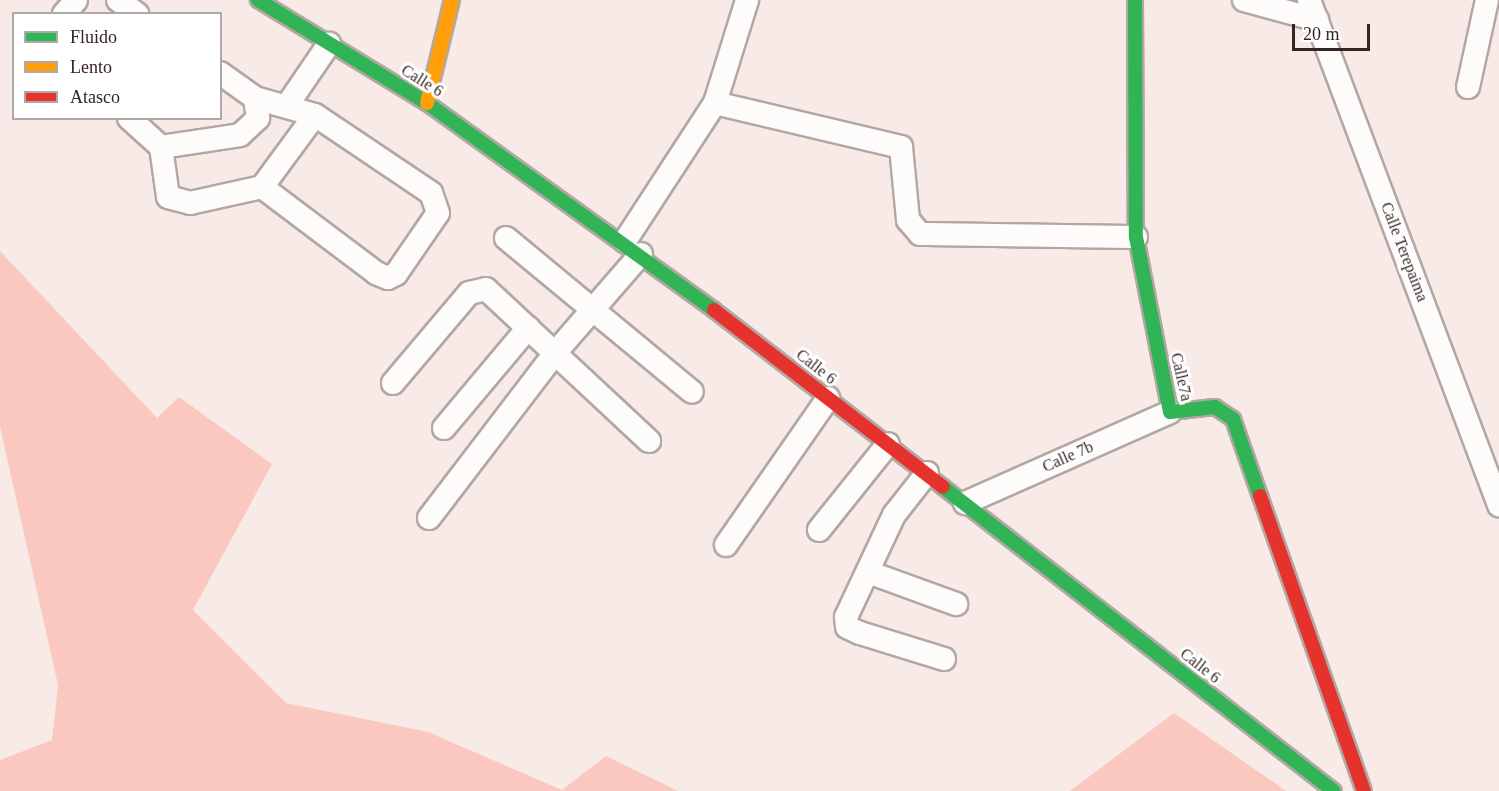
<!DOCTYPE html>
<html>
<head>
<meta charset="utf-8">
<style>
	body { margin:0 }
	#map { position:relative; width:1499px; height:791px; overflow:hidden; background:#f7eae7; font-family:"Times New Roman",serif }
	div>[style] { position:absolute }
	.green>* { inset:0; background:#fbc8bf }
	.roads { filter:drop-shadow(2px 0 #b3a7a4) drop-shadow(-2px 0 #b3a7a4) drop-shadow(0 2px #b3a7a4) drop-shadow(0 -2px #b3a7a4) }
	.street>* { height:22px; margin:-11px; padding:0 11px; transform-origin:11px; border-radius:11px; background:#fefcfb }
	.fast>* { height:14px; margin:-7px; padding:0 7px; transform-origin:7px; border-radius:7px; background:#30b455 }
	.slow>* { height:14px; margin:-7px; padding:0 7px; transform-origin:7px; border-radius:7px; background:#ff9f0a }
	.jam>* { height:14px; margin:-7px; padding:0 7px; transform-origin:7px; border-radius:7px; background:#e5322d }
	span { translate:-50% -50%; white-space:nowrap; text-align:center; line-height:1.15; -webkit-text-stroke:6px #fff; paint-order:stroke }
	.street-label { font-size:16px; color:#342522 }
	.legend { position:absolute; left:12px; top:12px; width:210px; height:108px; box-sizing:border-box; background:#fff; border:2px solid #aea8a7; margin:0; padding:8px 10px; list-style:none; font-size:18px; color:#342522 }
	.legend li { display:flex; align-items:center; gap:12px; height:30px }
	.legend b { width:30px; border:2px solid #aea8a7 }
	.scale { position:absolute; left:1292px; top:24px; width:78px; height:27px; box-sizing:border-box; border:3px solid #342522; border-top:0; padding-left:8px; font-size:18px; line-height:21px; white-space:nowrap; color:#342522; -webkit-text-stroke:4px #fff; paint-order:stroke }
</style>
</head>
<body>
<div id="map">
	<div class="green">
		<div style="clip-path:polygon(0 251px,157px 418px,179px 397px,272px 464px,193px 610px,286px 703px,428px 732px,562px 790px,606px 756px,678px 791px,0 791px,0 760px,52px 740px,58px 685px,0 427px)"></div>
		<div style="clip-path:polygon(1174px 713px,1286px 791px,1070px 791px)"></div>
	</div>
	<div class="roads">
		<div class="street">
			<div style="left:118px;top:0;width:24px;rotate:36deg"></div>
			<div style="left:1244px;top:0;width:76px;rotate:15.3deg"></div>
			<div style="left:1309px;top:0;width:540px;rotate:69.38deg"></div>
			<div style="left:64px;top:14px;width:18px;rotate:-49deg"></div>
			<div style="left:1468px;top:87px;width:89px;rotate:-77.7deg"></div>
			<div style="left:715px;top:103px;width:191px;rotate:13.3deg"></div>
			<div style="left:901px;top:147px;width:73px;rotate:84.5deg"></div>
			<div style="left:908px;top:220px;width:18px;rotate:49deg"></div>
			<div style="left:920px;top:234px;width:216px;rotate:0.8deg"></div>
			<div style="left:288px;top:104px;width:73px;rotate:-55.7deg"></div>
			<div style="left:129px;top:118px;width:43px;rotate:42.2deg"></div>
			<div style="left:161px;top:147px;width:50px;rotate:82deg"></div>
			<div style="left:168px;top:197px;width:23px;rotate:15deg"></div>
			<div style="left:190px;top:203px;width:74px;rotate:-12.5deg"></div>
			<div style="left:262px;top:187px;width:143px;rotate:37deg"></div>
			<div style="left:376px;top:273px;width:13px;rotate:23deg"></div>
			<div style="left:388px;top:278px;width:9px;rotate:-27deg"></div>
			<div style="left:396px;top:274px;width:74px;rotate:-55.5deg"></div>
			<div style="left:438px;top:213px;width:21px;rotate:-109deg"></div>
			<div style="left:431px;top:193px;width:140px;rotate:-146.1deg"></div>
			<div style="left:315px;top:115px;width:62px;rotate:-164.2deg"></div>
			<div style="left:255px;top:98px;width:43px;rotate:-144.5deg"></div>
			<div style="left:161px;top:147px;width:80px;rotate:-8.6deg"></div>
			<div style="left:240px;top:135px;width:25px;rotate:-43deg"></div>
			<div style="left:258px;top:118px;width:20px;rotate:-99deg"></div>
			<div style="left:262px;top:187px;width:89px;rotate:-53.6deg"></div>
			<div style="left:506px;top:238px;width:241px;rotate:39.6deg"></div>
			<div style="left:625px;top:241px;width:165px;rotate:-56.9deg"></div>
			<div style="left:715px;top:103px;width:108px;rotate:-72.7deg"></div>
			<div style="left:393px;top:383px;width:118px;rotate:-49.8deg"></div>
			<div style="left:469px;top:293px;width:17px;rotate:-13deg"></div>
			<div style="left:486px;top:289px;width:223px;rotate:43deg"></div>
			<div style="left:444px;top:428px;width:131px;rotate:-50deg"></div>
			<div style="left:927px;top:473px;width:53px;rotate:128.2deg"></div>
			<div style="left:894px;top:515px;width:113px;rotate:115.2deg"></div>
			<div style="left:846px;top:617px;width:10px;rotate:84deg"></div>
			<div style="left:847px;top:627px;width:14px;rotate:25deg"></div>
			<div style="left:860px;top:633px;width:88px;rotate:17.2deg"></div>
			<div style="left:965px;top:503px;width:224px;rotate:-23.9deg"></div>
			<div style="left:429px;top:518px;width:208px;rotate:-52.6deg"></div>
			<div style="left:555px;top:353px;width:131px;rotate:-49deg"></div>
			<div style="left:819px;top:530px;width:110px;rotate:-51.3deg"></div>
			<div style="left:726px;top:545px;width:179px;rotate:-55.2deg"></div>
			<div style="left:868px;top:572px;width:94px;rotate:20deg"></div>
		</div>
		<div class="fast">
			<div style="left:258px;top:0;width:198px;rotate:31.4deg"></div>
			<div style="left:427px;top:103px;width:354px;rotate:35.8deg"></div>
			<div style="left:1135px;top:0;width:237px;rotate:89.8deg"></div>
			<div style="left:1136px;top:237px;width:178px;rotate:79deg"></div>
			<div style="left:1170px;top:412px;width:45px;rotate:-6.3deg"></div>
			<div style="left:1215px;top:407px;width:22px;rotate:34deg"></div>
			<div style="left:1233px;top:419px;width:82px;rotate:70.7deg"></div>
			<div style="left:943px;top:487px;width:495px;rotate:37.9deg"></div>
		</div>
		<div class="slow">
			<div style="left:427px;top:103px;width:106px;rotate:-76.4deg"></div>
		</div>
		<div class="jam">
			<div style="left:714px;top:310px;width:289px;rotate:37.7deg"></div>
			<div style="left:1260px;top:496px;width:313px;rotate:70.6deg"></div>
		</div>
	</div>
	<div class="street-label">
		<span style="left:422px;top:81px;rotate:32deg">Calle 6</span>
		<span style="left:1404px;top:252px;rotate:69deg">Calle Terepaima</span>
		<span style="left:816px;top:367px;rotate:38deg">Calle 6</span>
		<span style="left:1181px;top:377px;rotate:77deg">Calle7a</span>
		<span style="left:1068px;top:457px;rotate:-24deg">Calle 7b</span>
		<span style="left:1200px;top:666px;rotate:38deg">Calle 6</span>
	</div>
	<ul class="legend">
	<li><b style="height:8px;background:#30b455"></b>Fluido</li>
	<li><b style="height:8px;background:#ff9f0a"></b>Lento</li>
	<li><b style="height:8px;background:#e5322d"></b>Atasco</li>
	</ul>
	<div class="scale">20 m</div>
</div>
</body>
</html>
